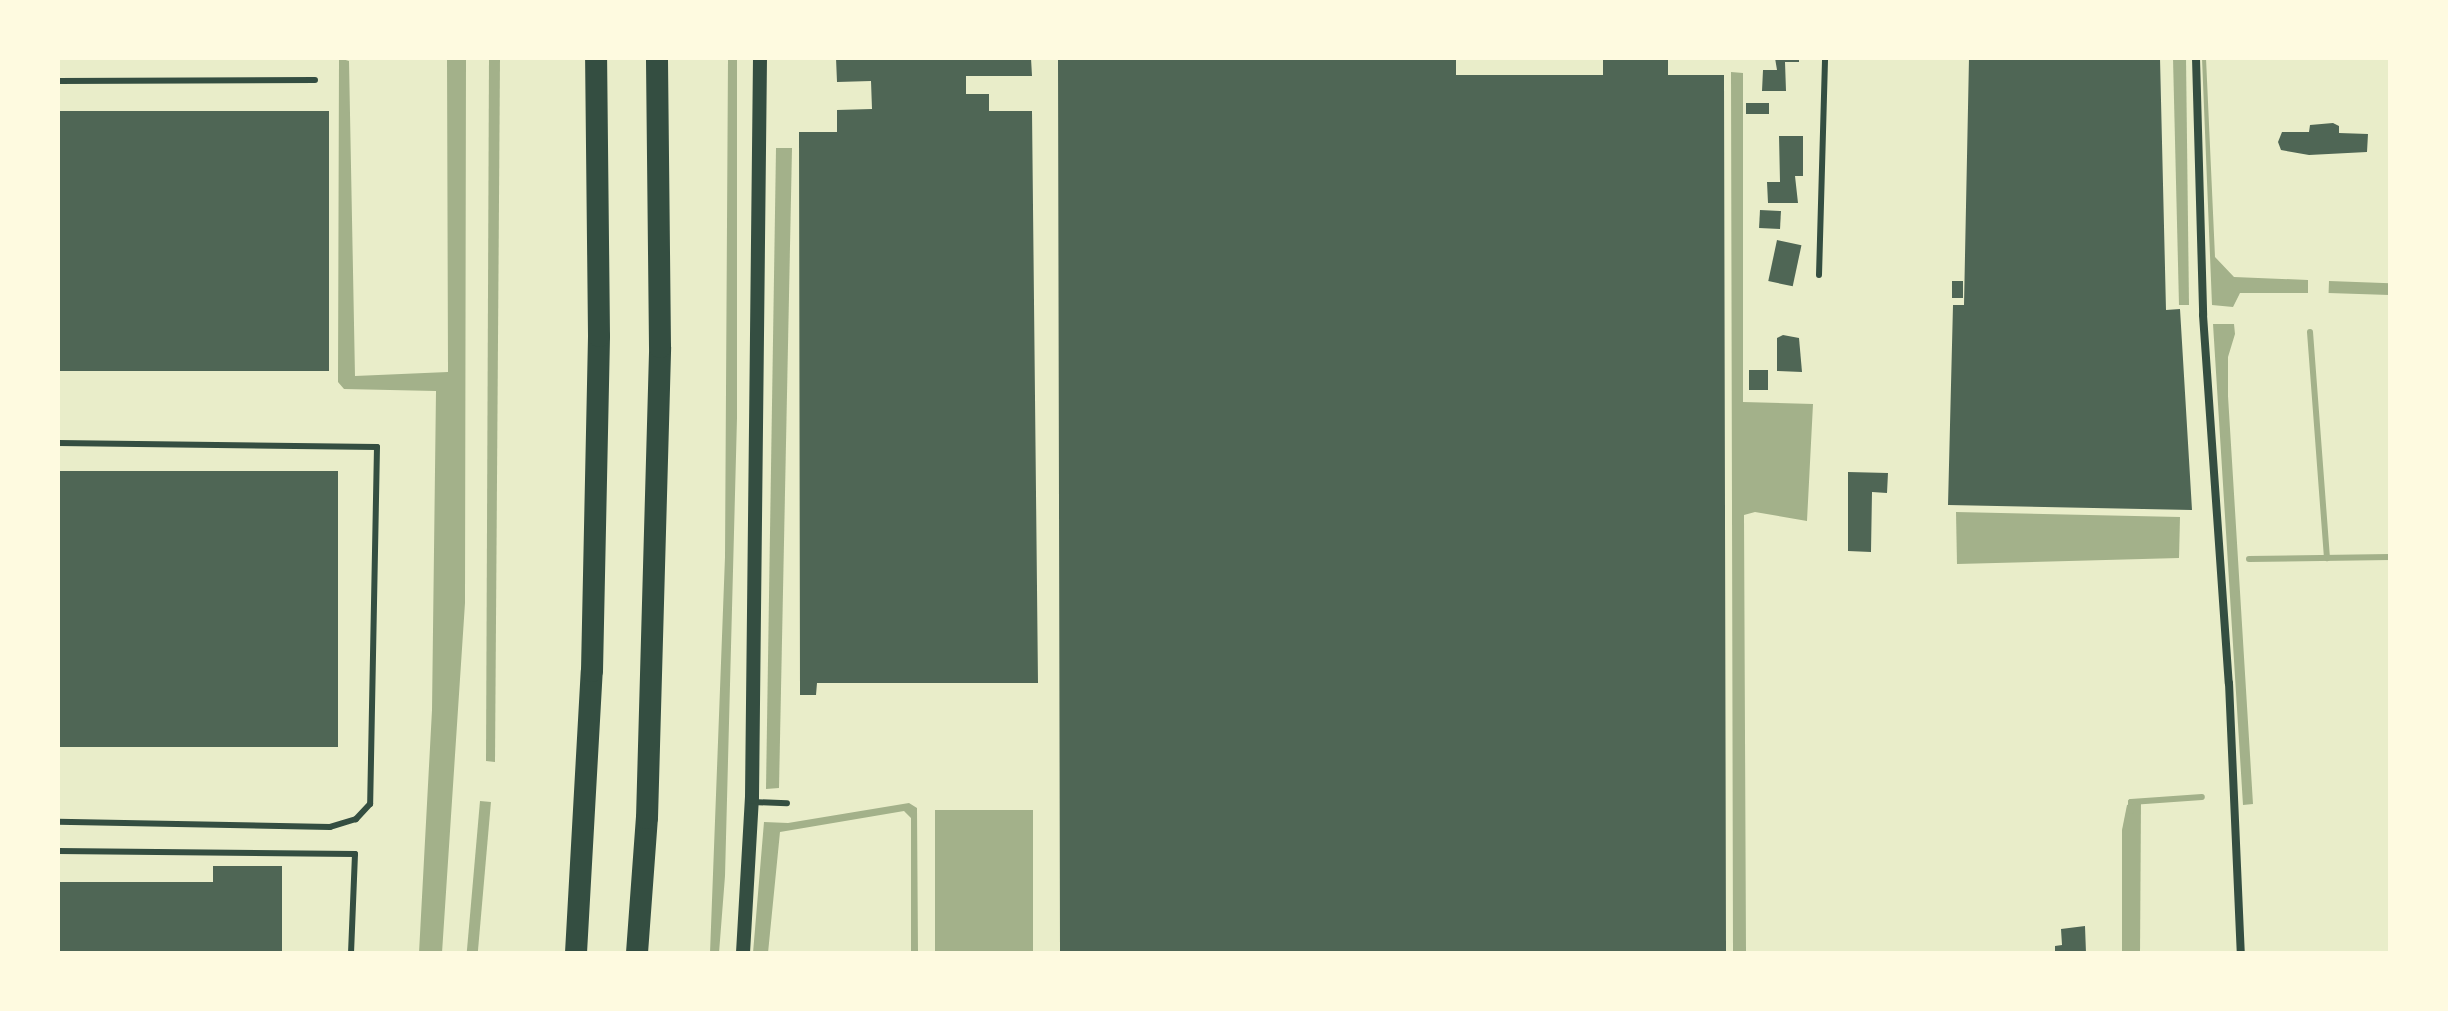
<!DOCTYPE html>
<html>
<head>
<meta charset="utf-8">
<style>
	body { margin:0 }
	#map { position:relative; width:2448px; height:1011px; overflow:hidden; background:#e9edc9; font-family:"Nunito Sans",sans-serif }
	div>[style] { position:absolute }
	.water>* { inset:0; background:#a3b18a; transform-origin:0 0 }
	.stream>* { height:6px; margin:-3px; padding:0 3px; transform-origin:3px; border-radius:3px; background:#a3b18a }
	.building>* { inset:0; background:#4f6655; transform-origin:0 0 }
	.service>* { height:6px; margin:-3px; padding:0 3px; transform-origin:3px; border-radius:3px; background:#344e41 }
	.minor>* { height:8px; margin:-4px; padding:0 4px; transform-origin:4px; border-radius:4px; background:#344e41 }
	.tertiary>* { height:14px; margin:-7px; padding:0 7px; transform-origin:7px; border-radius:7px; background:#344e41 }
	.motorway>* { height:22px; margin:-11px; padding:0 11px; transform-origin:11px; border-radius:11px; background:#344e41 }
	span { translate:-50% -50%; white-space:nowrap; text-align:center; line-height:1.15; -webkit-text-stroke:6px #fefae0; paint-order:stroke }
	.frame { position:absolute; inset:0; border:60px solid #fefae0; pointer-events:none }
</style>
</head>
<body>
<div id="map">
	<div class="water">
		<div style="clip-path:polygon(339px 58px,349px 61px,355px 376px,448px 372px,447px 58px,466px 58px,465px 603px,442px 953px,419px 953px,432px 710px,436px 391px,344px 389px,338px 382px)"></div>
		<div style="clip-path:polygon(489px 58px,500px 58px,495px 762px,486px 761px)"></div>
		<div style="clip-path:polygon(728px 58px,737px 58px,737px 418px,725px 876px,719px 953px,710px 953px,725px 557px)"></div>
		<div style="clip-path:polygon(2173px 58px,2186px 58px,2189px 305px,2179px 305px)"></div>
		<div style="clip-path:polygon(2202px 58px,2206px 58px,2215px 257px,2234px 277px,2308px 280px,2308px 293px,2240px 293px,2233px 307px,2212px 305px)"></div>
		<div style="clip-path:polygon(1731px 72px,1743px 73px,1743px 402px,1813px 404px,1807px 521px,1755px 512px,1744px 515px,1746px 953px,1733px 953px)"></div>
		<div style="clip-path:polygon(776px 148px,792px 148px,779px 788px,766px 789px)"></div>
		<div style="left:2329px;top:281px;width:61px;height:12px;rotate:2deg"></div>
		<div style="clip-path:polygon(2213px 324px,2234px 324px,2235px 334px,2228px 357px,2228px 396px,2253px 804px,2243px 805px)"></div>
		<div style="clip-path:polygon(1956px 512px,2180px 517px,2179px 558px,1957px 564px)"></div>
		<div style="clip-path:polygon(2141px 800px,2140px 953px,2122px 953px,2122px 830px,2127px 805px)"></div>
		<div style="left:480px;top:801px;width:11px;height:153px;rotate:5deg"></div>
		<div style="clip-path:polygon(909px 803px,917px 808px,918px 953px,911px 953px,911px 818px,904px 811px,780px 832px,768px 953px,753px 953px,764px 822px,788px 823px)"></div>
		<div style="left:935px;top:810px;width:98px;height:143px"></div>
	</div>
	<div class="stream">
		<div style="left:2310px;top:332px;width:227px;rotate:85.7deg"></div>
		<div style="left:2249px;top:559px;width:141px;rotate:-0.8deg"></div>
		<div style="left:2131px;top:811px;width:9px;rotate:-90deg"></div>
		<div style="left:2131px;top:802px;width:71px;rotate:-4deg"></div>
	</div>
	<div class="building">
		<div style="clip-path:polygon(836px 58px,1031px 58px,1032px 76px,966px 76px,966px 94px,989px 94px,989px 111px,1032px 111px,1038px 683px,817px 683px,816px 695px,800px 695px,799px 132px,837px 132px,837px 110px,872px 109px,871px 81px,837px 82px)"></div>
		<div style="clip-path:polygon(1058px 58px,1456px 58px,1456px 75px,1603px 75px,1603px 58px,1668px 58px,1668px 75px,1724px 75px,1726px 953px,1060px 953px)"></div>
		<div style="clip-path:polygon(1775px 58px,1799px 58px,1799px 62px,1785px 62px,1786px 91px,1762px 91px,1763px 70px,1777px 70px)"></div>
		<div style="clip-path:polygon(1969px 58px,2160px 58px,2166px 310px,2180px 309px,2192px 510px,1948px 505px,1953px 305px,1964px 305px)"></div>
		<div style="left:1746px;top:103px;width:23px;height:11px"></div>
		<div style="left:58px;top:111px;width:271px;height:260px"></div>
		<div style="clip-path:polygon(2333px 123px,2339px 126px,2339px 133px,2368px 134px,2367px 152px,2309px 155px,2281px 150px,2278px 142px,2282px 132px,2309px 132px,2310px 125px)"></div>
		<div style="clip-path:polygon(1779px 136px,1803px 136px,1803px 176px,1795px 176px,1798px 203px,1768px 203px,1767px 182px,1780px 182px)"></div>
		<div style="left:1760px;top:210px;width:21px;height:18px;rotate:3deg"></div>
		<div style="left:1777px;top:240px;width:25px;height:42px;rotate:12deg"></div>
		<div style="left:1952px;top:281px;width:11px;height:17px"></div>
		<div style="clip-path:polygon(1783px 335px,1799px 338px,1802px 372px,1777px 371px,1777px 338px)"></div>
		<div style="left:1749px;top:370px;width:19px;height:20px"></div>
		<div style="left:58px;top:471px;width:280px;height:276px"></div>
		<div style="clip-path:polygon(1848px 472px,1888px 473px,1887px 493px,1872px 492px,1871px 552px,1848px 551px)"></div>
		<div style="clip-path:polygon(213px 866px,282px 866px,282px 953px,58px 953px,58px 882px,213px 882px)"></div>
		<div style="clip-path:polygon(2085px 926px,2086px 953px,2055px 953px,2055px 946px,2062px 945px,2061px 929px)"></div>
	</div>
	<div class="service">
		<div style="left:58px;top:81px;width:257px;rotate:-0.2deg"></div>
		<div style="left:1819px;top:275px;width:217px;rotate:-88.4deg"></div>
		<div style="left:58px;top:443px;width:319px;rotate:0.7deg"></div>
		<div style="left:377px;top:447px;width:357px;rotate:91.1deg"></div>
		<div style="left:370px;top:804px;width:21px;rotate:133deg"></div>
		<div style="left:356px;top:819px;width:27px;rotate:163deg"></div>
		<div style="left:330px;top:827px;width:272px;rotate:-178.9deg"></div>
		<div style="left:752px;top:802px;width:35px;rotate:2deg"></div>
		<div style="left:58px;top:851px;width:297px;rotate:0.6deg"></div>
		<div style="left:355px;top:854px;width:99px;rotate:92.3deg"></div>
	</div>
	<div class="minor">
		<div style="left:2196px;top:58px;width:257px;rotate:88.4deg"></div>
		<div style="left:2203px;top:315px;width:369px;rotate:86deg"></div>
		<div style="left:2229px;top:683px;width:270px;rotate:87.5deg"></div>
	</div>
	<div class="tertiary">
		<div style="left:743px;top:953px;width:156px;rotate:-86.7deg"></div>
		<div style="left:752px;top:797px;width:739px;rotate:-89.38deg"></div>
	</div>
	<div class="motorway">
		<div style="left:576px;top:953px;width:282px;rotate:-86.8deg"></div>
		<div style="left:592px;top:671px;width:335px;rotate:-88.8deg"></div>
		<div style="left:599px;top:336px;width:278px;rotate:-90.6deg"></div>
		<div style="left:637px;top:953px;width:135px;rotate:-85.8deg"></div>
		<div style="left:647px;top:818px;width:471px;rotate:-88.4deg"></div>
		<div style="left:660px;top:347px;width:289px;rotate:-90.6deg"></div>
	</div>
	<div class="frame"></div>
</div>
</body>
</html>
